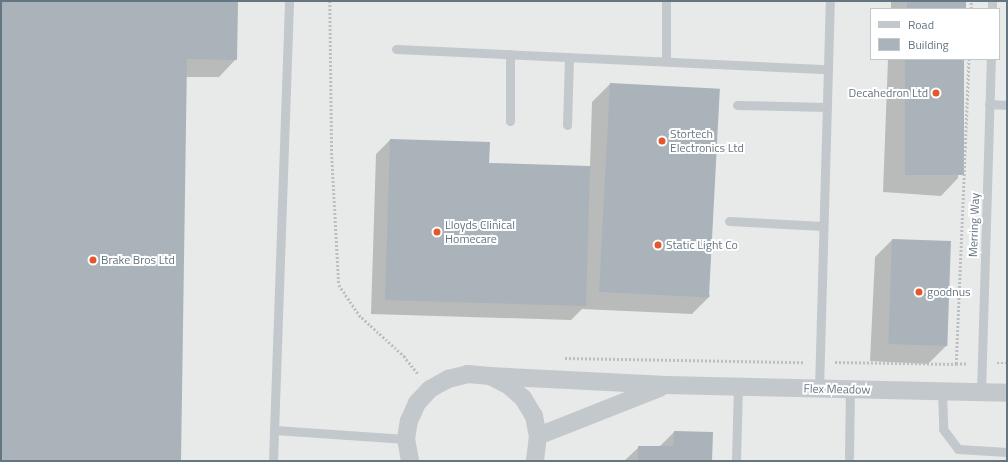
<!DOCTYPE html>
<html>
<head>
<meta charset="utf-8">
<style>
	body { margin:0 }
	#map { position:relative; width:1008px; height:462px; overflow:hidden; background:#fafaf8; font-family:"Titillium Web",sans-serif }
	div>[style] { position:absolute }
	.built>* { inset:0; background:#e8e9e9 }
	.shadow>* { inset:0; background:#0003; transform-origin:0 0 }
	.building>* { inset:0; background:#aab3b9; transform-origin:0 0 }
	.path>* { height:2.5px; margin-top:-1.25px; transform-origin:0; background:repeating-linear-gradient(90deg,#bbbfc2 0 2px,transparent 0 4px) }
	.service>* { height:9px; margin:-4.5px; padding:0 4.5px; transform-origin:4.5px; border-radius:4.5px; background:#c3c8cc }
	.minor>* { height:18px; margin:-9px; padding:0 9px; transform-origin:9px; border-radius:9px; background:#c3c8cc }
	.dots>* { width:11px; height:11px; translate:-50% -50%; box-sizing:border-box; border:2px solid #fff; border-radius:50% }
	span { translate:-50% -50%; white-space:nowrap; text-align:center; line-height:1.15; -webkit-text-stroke:4px #fff; paint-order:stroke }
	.poi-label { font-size:12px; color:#657683 }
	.right { translate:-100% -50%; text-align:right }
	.left { translate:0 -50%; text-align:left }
	.street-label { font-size:12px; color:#657683 }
	.frame { position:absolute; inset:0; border:2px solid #657683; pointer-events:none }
	.legend { position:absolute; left:870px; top:8px; width:130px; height:52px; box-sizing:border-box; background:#fff; border:1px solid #c1c8cd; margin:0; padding:5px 7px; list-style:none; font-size:12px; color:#657683 }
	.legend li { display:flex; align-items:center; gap:8px; height:20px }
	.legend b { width:20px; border:1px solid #c1c8cd }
</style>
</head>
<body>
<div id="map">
	<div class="built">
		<div style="clip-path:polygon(evenodd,1px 1px,1007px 1px,1007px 461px,1px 461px,1px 1px,871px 9px,999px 9px,999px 59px,871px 59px,871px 9px)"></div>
	</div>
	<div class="shadow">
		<div style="clip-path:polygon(1px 1px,237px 1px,236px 59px,219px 77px,186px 77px,180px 461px,1px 461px)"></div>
		<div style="left:891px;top:1px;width:74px;height:8px"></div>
		<div style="clip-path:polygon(888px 59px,963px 59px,958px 178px,941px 196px,883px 192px)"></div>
		<div style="clip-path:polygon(610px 84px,710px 296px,692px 314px,582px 309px,571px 320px,371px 314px,376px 154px,390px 140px,488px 164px,590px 167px,592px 102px)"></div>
		<div style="clip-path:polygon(892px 240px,946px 346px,928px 364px,870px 361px,875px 257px)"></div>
		<div style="clip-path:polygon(674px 432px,711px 461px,624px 461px,639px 447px,660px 446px)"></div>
	</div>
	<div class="building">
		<div style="clip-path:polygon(1px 1px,238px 1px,237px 60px,187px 59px,181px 461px,1px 461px)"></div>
		<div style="left:907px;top:1px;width:59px;height:8px"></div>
		<div style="left:905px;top:59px;width:59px;height:116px"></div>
		<div style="left:610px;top:83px;width:110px;height:209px;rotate:3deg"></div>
		<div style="clip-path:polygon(390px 139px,490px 142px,489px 163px,590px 166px,586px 306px,385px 300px)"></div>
		<div style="left:892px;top:239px;width:59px;height:105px;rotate:2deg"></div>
		<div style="clip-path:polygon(674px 431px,713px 432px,712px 461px,638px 461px,638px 446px,673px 446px)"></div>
	</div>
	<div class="path">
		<div style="left:330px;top:1px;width:156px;rotate:89.3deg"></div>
		<div style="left:332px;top:157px;width:128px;rotate:86.9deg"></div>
		<div style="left:339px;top:285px;width:36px;rotate:56deg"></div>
		<div style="left:359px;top:315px;width:61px;rotate:42.3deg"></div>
		<div style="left:404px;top:356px;width:23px;rotate:52deg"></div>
		<div style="left:971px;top:9px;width:8px;rotate:-90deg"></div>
		<div style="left:565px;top:358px;width:239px;rotate:1deg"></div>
		<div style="left:835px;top:362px;width:121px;rotate:0.9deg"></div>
		<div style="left:997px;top:363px;width:10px"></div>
		<div style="left:966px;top:364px;width:10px;rotate:180deg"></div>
		<div style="left:956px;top:364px;width:305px;rotate:-87.6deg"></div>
	</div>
	<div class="service">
		<div style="left:666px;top:1px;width:60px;rotate:90deg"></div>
		<div style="left:992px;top:9px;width:8px;rotate:-90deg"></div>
		<div style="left:396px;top:49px;width:432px;rotate:2.7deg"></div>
		<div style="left:510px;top:54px;width:67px;rotate:90deg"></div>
		<div style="left:989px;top:104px;width:18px;rotate:3deg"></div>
		<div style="left:737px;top:105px;width:90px;rotate:1.3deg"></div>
		<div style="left:567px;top:125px;width:68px;rotate:-88.3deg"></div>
		<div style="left:729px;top:221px;width:94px;rotate:3deg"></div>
		<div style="left:819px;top:389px;width:388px;rotate:-88.4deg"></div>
		<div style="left:942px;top:391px;width:38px;rotate:88deg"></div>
		<div style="left:943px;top:429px;width:25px;rotate:53deg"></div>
		<div style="left:958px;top:449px;width:49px;rotate:3.5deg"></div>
		<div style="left:981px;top:392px;width:333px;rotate:-88.3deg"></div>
		<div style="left:275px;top:430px;width:131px;rotate:3.9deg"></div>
		<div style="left:849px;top:457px;width:68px;rotate:-89.2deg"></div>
		<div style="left:273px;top:461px;width:460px;rotate:-88deg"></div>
		<div style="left:736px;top:461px;width:74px;rotate:-88.5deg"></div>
	</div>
	<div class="minor">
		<div style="left:490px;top:376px;width:176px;rotate:2.9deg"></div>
		<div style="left:666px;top:385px;width:341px;rotate:1.3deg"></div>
		<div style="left:538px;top:436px;width:131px;rotate:-21.5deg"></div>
		<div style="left:410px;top:461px;width:22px;rotate:-100deg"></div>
		<div style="left:406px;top:439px;width:18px;rotate:-81deg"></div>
		<div style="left:409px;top:421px;width:20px;rotate:-66deg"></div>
		<div style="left:417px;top:403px;width:19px;rotate:-47deg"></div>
		<div style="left:430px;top:389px;width:21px;rotate:-29deg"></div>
		<div style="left:448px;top:379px;width:21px;rotate:-14deg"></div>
		<div style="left:468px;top:374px;width:22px;rotate:5deg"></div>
		<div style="left:490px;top:376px;width:20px;rotate:27deg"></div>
		<div style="left:508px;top:385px;width:20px;rotate:41deg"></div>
		<div style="left:523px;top:398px;width:21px;rotate:59deg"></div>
		<div style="left:534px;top:416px;width:20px;rotate:79deg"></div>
		<div style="left:538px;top:436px;width:25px;rotate:97deg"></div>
	</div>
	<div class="dots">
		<div style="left:936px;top:93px;background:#e4572e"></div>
		<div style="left:662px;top:141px;background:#e4572e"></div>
		<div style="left:437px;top:232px;background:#e4572e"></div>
		<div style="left:658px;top:245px;background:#e4572e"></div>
		<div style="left:93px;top:260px;background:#e4572e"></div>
		<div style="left:919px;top:292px;background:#e4572e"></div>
	</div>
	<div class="poi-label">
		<span class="right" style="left:928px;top:93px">Decahedron Ltd</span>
		<span class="left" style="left:670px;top:141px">Stortech<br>Electronics Ltd</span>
		<span class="left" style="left:445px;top:232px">Lloyds Clinical<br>Homecare</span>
		<span class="left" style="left:666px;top:245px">Static Light Co</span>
		<span class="left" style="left:101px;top:260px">Brake Bros Ltd</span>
		<span class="left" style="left:927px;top:292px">goodnus</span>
	</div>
	<div class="street-label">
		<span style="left:974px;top:225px;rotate:-88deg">Merring Way</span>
		<span style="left:837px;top:389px;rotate:1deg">Flex Meadow</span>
	</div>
	<div class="frame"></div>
	<ul class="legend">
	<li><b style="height:5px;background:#c3c8cc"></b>Road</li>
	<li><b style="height:11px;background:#aab3b9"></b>Building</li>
	</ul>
</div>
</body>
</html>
